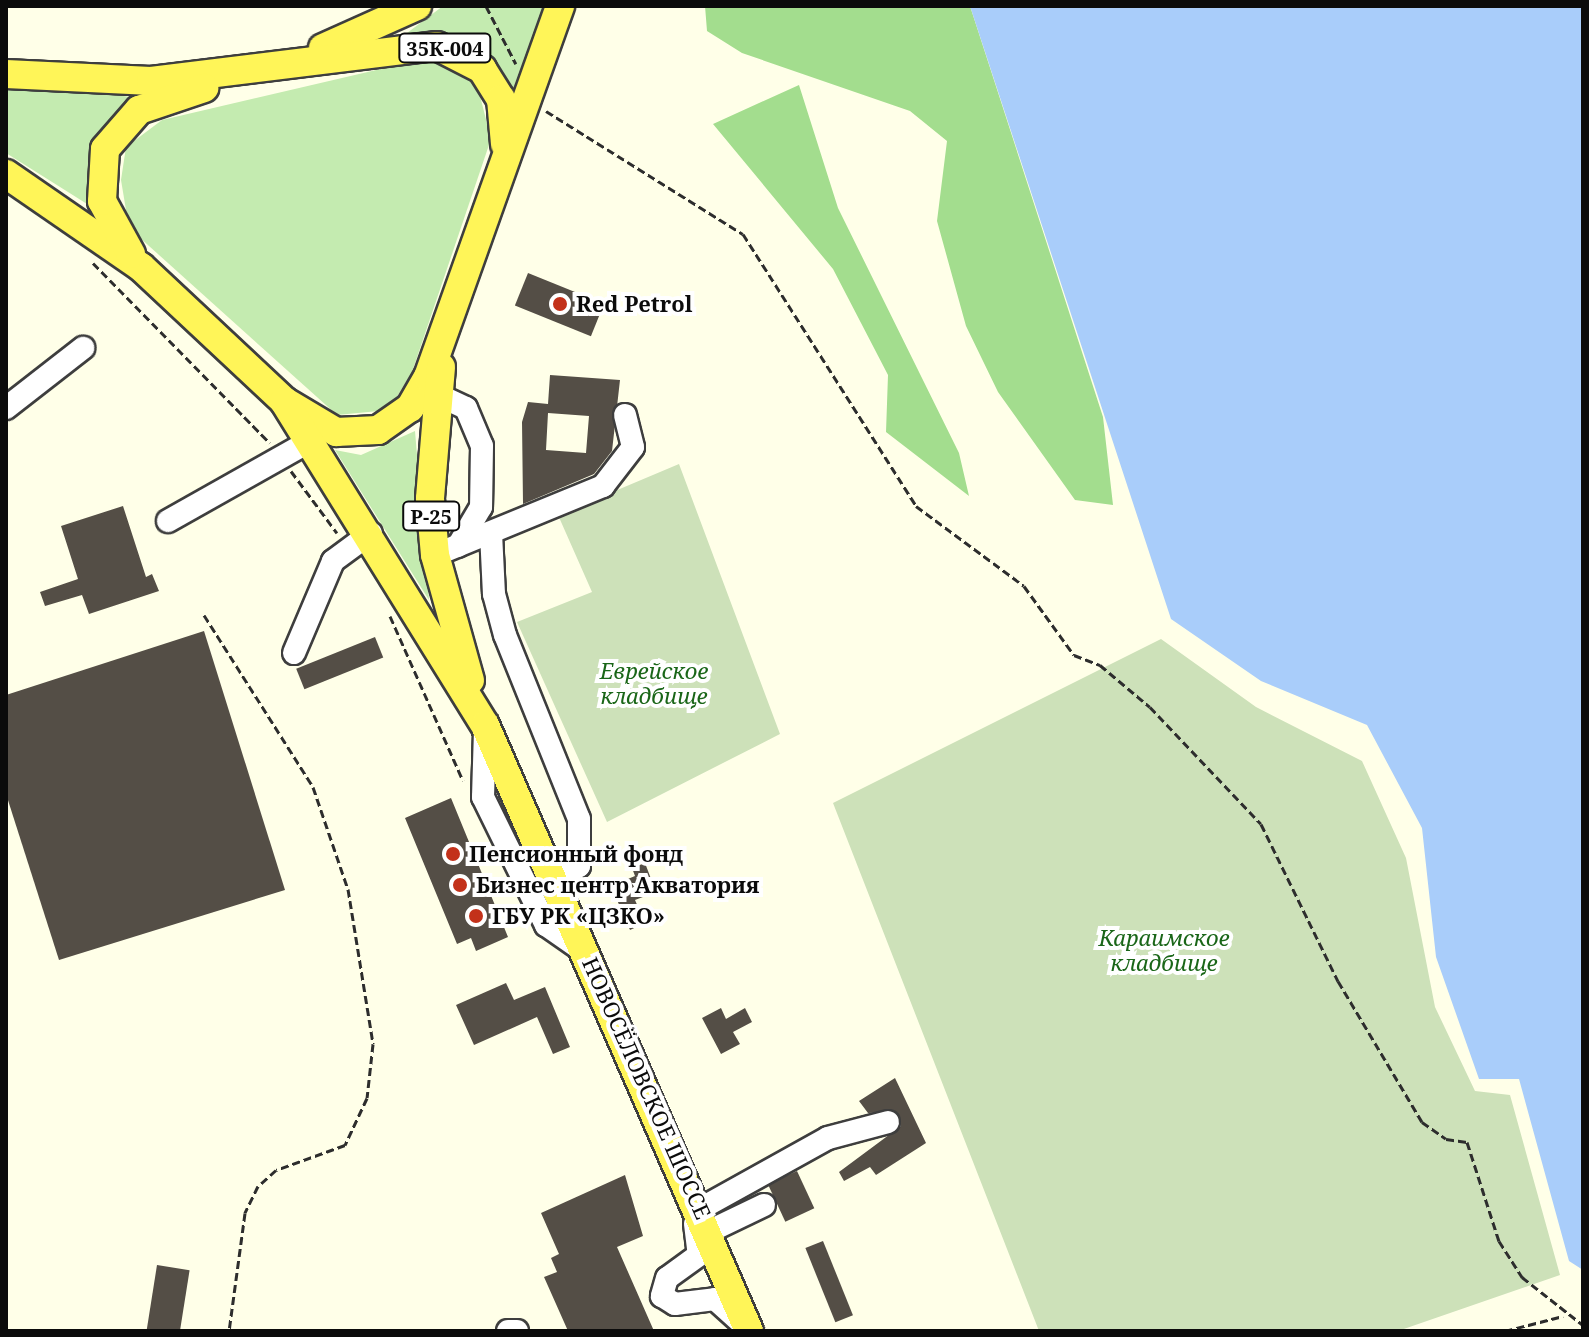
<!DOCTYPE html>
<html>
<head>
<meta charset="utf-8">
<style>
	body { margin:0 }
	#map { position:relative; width:1589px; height:1337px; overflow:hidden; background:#ffffe8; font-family:"Noto Serif",serif }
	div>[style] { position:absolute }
	.green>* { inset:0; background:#c4ebb0 }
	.forest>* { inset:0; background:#a3dd8e }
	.cemetery>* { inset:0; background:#cde1b9 }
	.water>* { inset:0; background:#a9cdfa }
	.building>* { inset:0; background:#544e46; transform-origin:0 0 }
	.path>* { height:3px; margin-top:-1.5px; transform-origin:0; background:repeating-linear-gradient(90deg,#2d2d2d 0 8px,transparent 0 12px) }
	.roads { filter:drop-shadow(2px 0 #3e3e3e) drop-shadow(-2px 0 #3e3e3e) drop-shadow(0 2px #3e3e3e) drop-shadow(0 -2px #3e3e3e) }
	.minor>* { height:22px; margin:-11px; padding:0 11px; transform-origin:11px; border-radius:11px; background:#fff }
	.major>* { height:28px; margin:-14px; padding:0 14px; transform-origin:14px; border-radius:14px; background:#fff558 }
	.dots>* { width:22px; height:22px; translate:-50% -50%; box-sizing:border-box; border:4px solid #fff; border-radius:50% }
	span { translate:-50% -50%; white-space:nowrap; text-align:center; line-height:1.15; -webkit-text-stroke:8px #fff; paint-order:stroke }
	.shield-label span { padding:2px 6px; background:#fff; border:2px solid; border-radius:6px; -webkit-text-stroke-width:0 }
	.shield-label { font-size:20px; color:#0b0b0b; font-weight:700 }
	.poi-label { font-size:22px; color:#0b0b0b; font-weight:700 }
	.left { translate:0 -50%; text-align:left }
	.park-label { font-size:22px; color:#1a6618; font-style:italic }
	.street-label { font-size:22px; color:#0b0b0b }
	.frame { position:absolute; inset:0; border:8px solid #0b0b0b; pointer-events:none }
</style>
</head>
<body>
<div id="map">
	<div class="green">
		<div style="clip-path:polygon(443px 6px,554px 6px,516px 110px,449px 38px,403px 36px)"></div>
		<div style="clip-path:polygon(432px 57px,477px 84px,491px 139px,412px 372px,389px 410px,337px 415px,129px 228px,121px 180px,126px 147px,162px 120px)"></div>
		<div style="clip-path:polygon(6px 82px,140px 98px,105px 128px,88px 170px,95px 209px,6px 153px)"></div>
		<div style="clip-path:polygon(415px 431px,429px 600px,335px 450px,361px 455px)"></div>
	</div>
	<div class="forest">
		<div style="clip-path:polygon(705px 6px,970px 6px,1103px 417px,1113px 505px,1075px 500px,998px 392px,966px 326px,937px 221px,947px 141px,910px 111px,742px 53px,707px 31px)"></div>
		<div style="clip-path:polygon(799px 85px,838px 208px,959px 453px,969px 496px,886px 432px,888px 375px,833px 269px,713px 124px)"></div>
	</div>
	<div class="cemetery">
		<div style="clip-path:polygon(679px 464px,780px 734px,607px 822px,517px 622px,592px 592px,558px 515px)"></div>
		<div style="clip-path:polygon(1161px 639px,1256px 707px,1362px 761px,1406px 858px,1435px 1007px,1475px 1091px,1510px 1095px,1560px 1275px,1398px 1331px,1039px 1331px,833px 803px)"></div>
	</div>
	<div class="water">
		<div style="clip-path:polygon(970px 6px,1583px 6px,1583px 1270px,1569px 1261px,1519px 1079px,1479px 1079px,1436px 957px,1422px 828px,1367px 725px,1261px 681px,1171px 619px)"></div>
	</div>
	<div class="building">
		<div style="left:528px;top:273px;width:82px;height:35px;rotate:22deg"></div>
		<div style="clip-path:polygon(evenodd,550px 375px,620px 380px,612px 451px,594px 474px,523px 504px,522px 422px,528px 402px,548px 404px,550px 375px,548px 413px,589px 416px,586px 453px,546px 450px,548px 413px)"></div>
		<div style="clip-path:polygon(123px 506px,146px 577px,152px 574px,159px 591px,89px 614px,82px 595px,45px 606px,40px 592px,78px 579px,61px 526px)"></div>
		<div style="clip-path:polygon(204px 631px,285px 890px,59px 960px,6px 794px,6px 695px)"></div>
		<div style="left:375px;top:637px;width:22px;height:85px;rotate:68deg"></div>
		<div style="clip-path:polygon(451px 798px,508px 937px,476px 951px,471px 938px,457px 944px,405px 818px)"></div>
		<div style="clip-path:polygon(645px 863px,656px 892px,635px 900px,645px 923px,630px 930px,611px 886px,635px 876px,632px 868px)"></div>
		<div style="clip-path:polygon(506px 983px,514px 1000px,545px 987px,570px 1047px,553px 1054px,537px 1017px,474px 1045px,456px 1005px)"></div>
		<div style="clip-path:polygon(721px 1008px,726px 1019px,745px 1008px,752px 1022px,733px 1032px,740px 1044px,721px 1054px,702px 1018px)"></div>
		<div style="clip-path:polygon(895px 1078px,926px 1143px,876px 1175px,870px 1167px,844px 1181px,839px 1172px,901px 1126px,897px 1112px,868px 1113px,859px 1101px)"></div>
		<div style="left:797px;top:1171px;width:41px;height:32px;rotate:65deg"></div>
		<div style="clip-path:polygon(625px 1175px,643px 1236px,617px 1247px,654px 1331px,568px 1331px,544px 1277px,557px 1272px,551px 1258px,559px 1254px,541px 1213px)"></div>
		<div style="left:823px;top:1241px;width:80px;height:19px;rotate:68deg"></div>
		<div style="left:157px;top:1265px;width:33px;height:67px;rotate:9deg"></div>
	</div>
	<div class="path">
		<div style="left:486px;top:6px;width:65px;rotate:62.7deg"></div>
		<div style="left:546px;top:111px;width:232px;rotate:32deg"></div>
		<div style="left:743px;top:234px;width:322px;rotate:57.5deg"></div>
		<div style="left:916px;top:506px;width:134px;rotate:36.5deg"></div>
		<div style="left:1024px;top:586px;width:85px;rotate:54.1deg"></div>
		<div style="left:1074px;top:655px;width:28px;rotate:21deg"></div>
		<div style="left:1100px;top:665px;width:65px;rotate:40deg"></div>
		<div style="left:1150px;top:707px;width:161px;rotate:46.5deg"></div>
		<div style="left:1261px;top:824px;width:175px;rotate:63.9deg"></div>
		<div style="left:1338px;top:981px;width:164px;rotate:59.2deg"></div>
		<div style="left:1422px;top:1122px;width:29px;rotate:35deg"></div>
		<div style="left:1446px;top:1139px;width:21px;rotate:8deg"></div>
		<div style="left:1467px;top:1142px;width:104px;rotate:72.1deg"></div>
		<div style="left:1499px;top:1241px;width:43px;rotate:57.4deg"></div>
		<div style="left:1522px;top:1277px;width:78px;rotate:38.2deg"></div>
		<div style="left:93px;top:263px;width:252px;rotate:45.5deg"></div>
		<div style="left:291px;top:471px;width:77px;rotate:53.4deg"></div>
		<div style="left:204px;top:615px;width:204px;rotate:57.6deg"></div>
		<div style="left:313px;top:787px;width:108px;rotate:71.1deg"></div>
		<div style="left:348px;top:889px;width:157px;rotate:80.8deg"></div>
		<div style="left:373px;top:1044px;width:54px;rotate:96.3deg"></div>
		<div style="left:367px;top:1098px;width:52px;rotate:115.1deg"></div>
		<div style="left:345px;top:1145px;width:73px;rotate:160.1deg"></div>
		<div style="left:276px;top:1170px;width:24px;rotate:138deg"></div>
		<div style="left:258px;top:1186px;width:30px;rotate:116deg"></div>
		<div style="left:245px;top:1213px;width:119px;rotate:97.7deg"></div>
		<div style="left:390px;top:616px;width:180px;rotate:66.1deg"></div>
		<div style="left:1505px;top:1331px;width:60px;rotate:-14.5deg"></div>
	</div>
	<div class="roads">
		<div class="minor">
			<div style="left:436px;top:394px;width:33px;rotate:25deg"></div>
			<div style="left:466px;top:408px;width:41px;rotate:67.2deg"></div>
			<div style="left:482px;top:446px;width:61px;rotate:90.9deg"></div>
			<div style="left:481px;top:507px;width:45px;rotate:120.5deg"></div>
			<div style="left:6px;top:408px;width:98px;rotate:-37.9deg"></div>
			<div style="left:168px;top:521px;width:163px;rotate:-29.4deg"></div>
			<div style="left:491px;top:533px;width:61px;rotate:87.2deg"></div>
			<div style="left:494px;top:594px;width:42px;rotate:75deg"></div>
			<div style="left:505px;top:635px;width:198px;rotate:68.1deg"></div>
			<div style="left:579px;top:819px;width:47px;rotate:90deg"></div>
			<div style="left:579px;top:866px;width:27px;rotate:152deg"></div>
			<div style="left:435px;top:555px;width:182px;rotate:-22.3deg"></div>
			<div style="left:603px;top:486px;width:49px;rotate:-52.4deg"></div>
			<div style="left:633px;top:447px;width:33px;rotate:-104deg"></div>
			<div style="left:294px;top:653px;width:100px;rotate:-67deg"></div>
			<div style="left:333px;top:561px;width:47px;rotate:-36.4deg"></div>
			<div style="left:485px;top:730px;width:67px;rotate:91.7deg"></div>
			<div style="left:483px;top:797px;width:143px;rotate:63.8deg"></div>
			<div style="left:546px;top:925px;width:49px;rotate:35deg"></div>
			<div style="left:700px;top:1209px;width:146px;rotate:-29deg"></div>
			<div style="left:828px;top:1138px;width:62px;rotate:-14.9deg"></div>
			<div style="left:695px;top:1224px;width:31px;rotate:83deg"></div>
			<div style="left:699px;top:1255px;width:39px;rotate:144deg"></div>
			<div style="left:667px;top:1278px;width:19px;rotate:106deg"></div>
			<div style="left:662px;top:1296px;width:15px;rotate:32deg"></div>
			<div style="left:675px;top:1304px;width:40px;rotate:-7.1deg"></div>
			<div style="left:715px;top:1299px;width:40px;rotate:42deg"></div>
			<div style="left:710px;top:1231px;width:60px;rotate:-25.7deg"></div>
			<div style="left:508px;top:1331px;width:9px"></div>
		</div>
		<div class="major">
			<div style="left:323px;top:48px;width:103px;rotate:-24.1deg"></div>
			<div style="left:6px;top:74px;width:145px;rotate:2.8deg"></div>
			<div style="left:151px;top:81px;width:288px;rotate:-7deg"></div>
			<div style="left:437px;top:46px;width:51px;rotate:27.1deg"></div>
			<div style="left:482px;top:69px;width:36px;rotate:58deg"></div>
			<div style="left:501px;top:99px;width:45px;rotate:84.9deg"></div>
			<div style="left:6px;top:174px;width:164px;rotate:34.6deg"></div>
			<div style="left:141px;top:267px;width:196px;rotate:43.1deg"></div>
			<div style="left:284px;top:401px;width:61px;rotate:30.8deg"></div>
			<div style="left:336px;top:432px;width:42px;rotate:-2.7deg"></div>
			<div style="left:378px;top:430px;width:39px;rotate:-35deg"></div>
			<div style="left:410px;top:408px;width:36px;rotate:-60deg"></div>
			<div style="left:428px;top:377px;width:394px;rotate:-70.4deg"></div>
			<div style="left:131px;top:254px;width:60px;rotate:-118.7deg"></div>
			<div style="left:102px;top:201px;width:52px;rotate:-86.7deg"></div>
			<div style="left:105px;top:149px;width:52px;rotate:-48.9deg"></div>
			<div style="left:139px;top:110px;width:69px;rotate:-18.7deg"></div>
			<div style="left:441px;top:367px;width:132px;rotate:94.8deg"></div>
			<div style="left:430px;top:499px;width:56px;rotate:84.9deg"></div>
			<div style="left:435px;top:555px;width:130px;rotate:74.4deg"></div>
			<div style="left:284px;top:401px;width:381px;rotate:58.2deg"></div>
			<div style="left:485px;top:725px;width:661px;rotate:66.46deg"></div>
		</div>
	</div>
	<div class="dots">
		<div style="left:560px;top:304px;background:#c3311a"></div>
		<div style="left:453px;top:854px;background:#c3311a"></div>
		<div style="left:460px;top:885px;background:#c3311a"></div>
		<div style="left:476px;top:916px;background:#c3311a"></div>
	</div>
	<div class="shield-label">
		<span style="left:445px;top:48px">35К-004</span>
		<span style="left:431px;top:516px">Р-25</span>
	</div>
	<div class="poi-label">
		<span class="left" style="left:576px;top:304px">Red Petrol</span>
		<span class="left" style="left:469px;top:854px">Пенсионный фонд</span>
		<span class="left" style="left:476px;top:885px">Бизнес центр Акватория</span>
		<span class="left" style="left:492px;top:916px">ГБУ РК «ЦЗКО»</span>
	</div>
	<div class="park-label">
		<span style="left:654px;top:683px">Еврейское<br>кладбище</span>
		<span style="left:1164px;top:950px">Караимское<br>кладбище</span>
	</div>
	<div class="street-label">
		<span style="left:647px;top:1088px;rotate:66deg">НОВОСЁЛОВСКОЕ ШОССЕ</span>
	</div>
	<div class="frame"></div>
</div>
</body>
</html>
